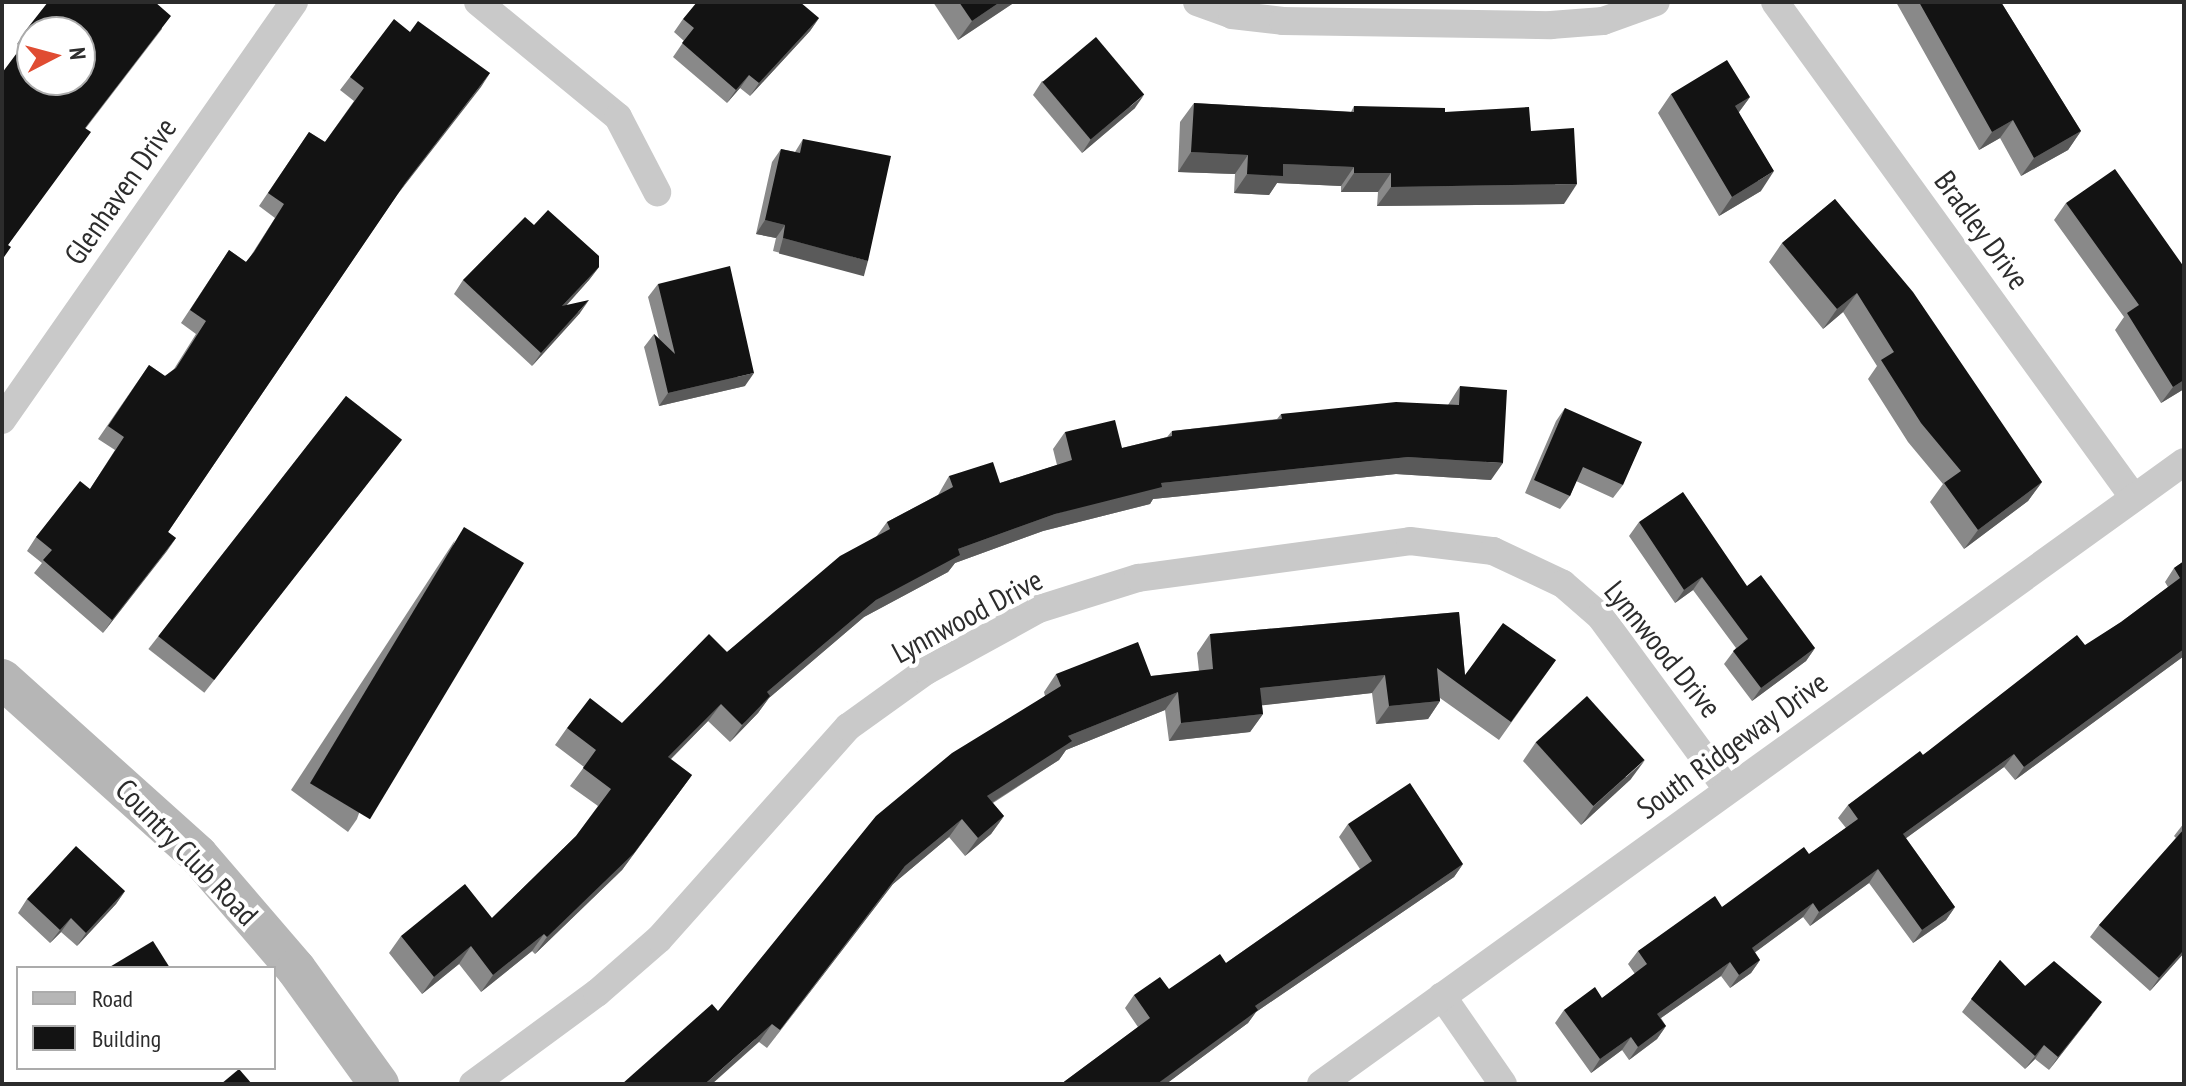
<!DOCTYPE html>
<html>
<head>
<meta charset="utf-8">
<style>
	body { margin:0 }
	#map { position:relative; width:2186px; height:1086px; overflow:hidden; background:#fff; font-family:"PT Sans Narrow",sans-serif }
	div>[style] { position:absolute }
	.street>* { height:28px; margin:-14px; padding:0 14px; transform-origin:14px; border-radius:14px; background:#c9c9c9 }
	.secondary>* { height:40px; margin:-20px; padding:0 20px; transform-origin:20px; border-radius:20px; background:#b6b6b6 }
	.wall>* { inset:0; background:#898989; transform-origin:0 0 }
	.shaded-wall>* { inset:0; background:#5a5a5a; transform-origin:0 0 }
	.building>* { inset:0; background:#131313; transform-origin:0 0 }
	span { translate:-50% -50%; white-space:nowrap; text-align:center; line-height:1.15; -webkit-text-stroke:8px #fff; paint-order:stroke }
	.street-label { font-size:30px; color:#2c2c2c }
	.frame { position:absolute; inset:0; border:4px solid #2c2c2c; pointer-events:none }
	.legend { position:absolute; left:16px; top:966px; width:260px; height:104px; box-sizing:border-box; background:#fff; border:2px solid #ababab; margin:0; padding:10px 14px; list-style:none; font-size:24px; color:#2c2c2c }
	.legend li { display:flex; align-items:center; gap:16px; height:40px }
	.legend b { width:40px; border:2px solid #ababab }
	.north { position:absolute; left:16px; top:16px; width:80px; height:80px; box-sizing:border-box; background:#fff; border:2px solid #ababab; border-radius:50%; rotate:84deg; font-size:22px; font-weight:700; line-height:32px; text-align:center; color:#2c2c2c }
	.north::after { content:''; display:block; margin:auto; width:28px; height:36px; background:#e04c32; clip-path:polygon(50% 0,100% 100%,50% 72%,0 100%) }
</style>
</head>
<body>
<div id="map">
	<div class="street">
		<div style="left:478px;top:2px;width:181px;rotate:39.4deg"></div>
		<div style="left:618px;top:117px;width:85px;rotate:62.5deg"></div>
		<div style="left:1197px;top:2px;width:37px;rotate:20deg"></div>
		<div style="left:1232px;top:15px;width:51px;rotate:6.7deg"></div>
		<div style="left:1283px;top:21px;width:268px;rotate:0.9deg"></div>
		<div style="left:1551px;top:25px;width:52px;rotate:-4.4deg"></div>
		<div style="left:1603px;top:21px;width:56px;rotate:-19.7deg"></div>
		<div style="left:1775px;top:2px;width:612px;rotate:54.1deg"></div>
		<div style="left:2px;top:420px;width:510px;rotate:-55.06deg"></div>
		<div style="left:1442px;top:996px;width:107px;rotate:55.3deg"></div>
		<div style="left:473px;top:1084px;width:154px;rotate:-36.3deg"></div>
		<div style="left:597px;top:993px;width:82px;rotate:-41.1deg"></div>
		<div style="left:659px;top:939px;width:284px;rotate:-48.3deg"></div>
		<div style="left:848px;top:727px;width:96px;rotate:-35.7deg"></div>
		<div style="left:926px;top:671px;width:129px;rotate:-28.8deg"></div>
		<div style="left:1039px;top:609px;width:104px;rotate:-17.4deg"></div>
		<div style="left:1138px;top:578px;width:275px;rotate:-7.7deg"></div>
		<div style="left:1410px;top:541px;width:84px;rotate:6.9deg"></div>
		<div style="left:1493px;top:551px;width:77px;rotate:25.2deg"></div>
		<div style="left:1563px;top:584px;width:49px;rotate:40.9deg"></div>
		<div style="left:1600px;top:616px;width:216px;rotate:53.7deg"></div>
		<div style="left:1321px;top:1084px;width:1064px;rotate:-35.78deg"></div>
	</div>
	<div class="secondary">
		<div style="left:2px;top:679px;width:263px;rotate:41.9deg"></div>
		<div style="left:198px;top:855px;width:150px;rotate:49.3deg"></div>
		<div style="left:296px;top:969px;width:142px;rotate:54.2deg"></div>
	</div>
	<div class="wall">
		<div style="clip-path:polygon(933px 2px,1015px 2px,958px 40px)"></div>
		<div style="clip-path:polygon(1896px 2px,2001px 2px,2081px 131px,2068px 150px,2021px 176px,2000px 138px,1979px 150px)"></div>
		<div style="clip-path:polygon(155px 3px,162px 29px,86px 128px,8px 245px,21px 47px,17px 44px,26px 30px)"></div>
		<div style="clip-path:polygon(819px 18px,810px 31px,750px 96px,740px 88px,727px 103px,673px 57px,684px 41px,674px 32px,683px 19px)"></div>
		<div style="clip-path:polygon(410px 32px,490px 73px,399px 192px,168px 532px,176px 538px,103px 633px,34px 573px,42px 563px,27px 551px,36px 537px,90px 489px,115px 450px,98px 439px,149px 365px,165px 376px,174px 369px,196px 334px,181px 323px,229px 250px,246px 262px,250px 257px,275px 218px,259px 206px,309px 132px,325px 142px,354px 101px,340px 90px,350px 77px)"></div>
		<div style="clip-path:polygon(1042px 81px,1135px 108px,1082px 153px,1033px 95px)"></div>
		<div style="clip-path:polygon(1671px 94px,1750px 97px,1739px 112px,1761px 191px,1719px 216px,1658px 113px)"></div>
		<div style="clip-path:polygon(1194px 103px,1351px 112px,1354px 106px,1445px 112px,1531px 131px,1564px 204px,1377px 206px,1378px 192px,1341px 192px,1341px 186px,1277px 183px,1269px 195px,1234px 193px,1235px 174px,1178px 172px,1180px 122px)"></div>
		<div style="clip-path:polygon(803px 139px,859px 274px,773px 251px,776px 238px,756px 234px,772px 162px,781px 149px,795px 152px)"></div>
		<div style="clip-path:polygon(1835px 199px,2042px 482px,2028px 501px,1964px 549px,1930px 502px,1943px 484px,1908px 442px,1868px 379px,1877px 366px,1843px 312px,1823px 329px,1769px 262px,1782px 243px)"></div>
		<div style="clip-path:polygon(2066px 203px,2184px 267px,2184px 389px,2161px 403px,2115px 330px,2124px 317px,2054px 220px)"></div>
		<div style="clip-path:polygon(534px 225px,599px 267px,589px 280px,566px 306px,580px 313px,532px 366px,454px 294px,463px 280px)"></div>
		<div style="clip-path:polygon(658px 284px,745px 386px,659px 406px,644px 347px,654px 334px,659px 339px,648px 297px)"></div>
		<div style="clip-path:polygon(1460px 386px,1491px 480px,1396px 474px,1153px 499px,1150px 504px,1043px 531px,955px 563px,948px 572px,864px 617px,769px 698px,758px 713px,730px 742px,708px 721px,671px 759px,692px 775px,622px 870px,535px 954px,532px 951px,481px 992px,459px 964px,422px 994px,389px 953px,401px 936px,492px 918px,576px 836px,598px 806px,570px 786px,584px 767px,555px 745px,567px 728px,622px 723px,727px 652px,876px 537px,887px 522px,938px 495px,949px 476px,1000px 483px,1057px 465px,1053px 449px,1065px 432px,1122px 448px,1167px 437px,1172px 431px,1277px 419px,1281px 414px,1448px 405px)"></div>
		<div style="left:346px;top:396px;width:71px;height:321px;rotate:38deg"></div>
		<div style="clip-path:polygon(1565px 408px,1623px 485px,1613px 498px,1576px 481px,1570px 496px,1560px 509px,1525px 493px,1556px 421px)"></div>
		<div style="clip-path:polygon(1639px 522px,1815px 648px,1806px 661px,1752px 701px,1724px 664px,1736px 648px,1693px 590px,1675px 603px,1629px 536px)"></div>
		<div style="clip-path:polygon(455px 540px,357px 819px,348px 832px,291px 790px)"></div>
		<div style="clip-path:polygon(2184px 561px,2184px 656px,2015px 780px,2004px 767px,1906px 838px,1955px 907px,1946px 920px,1913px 943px,1869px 883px,1810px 926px,1803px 917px,1755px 952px,1760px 960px,1751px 973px,1730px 988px,1721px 976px,1661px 1018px,1666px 1026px,1657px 1039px,1629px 1060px,1622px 1050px,1591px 1073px,1555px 1023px,1564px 1010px,1602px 998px,1635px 974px,1628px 964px,1638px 951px,1722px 907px,1809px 854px,1846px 828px,1838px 818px,1848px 805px,2121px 622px,2168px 587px,2165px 582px,2174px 568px)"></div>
		<div style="clip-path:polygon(1459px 612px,1465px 675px,1556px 660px,1499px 740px,1440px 698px,1440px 701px,1428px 719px,1376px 724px,1372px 693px,1262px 705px,1263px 714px,1250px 732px,1169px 741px,1165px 710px,1066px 750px,1059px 760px,993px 803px,1004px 816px,991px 834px,965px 856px,949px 837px,893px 884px,767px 1048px,718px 1011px,1045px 696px,1044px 692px,1056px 674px,1151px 676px,1199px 671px,1197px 653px,1210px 634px)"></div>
		<div style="clip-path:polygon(1536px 742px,1631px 779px,1581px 825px,1523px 761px)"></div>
		<div style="clip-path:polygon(2184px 823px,2184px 953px,2150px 991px,2090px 937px,2099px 925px,2176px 838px,2174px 836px)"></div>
		<div style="clip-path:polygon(1348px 824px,1463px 864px,1454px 877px,1256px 1012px,1248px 1023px,1166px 1084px,1061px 1084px,1138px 1027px,1125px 1008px,1134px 995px,1169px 989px,1226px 963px,1360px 869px,1339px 837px)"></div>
		<div style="clip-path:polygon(125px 891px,116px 904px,77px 946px,61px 932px,50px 943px,18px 913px,27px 899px)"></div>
		<div style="clip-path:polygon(2000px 960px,2025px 986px,2092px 1015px,2049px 1070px,2035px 1059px,2025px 1069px,1962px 1012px)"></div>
	</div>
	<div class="shaded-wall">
		<div style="clip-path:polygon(1000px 2px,1015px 2px,958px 40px,972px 21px)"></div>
		<div style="clip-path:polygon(819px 18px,810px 31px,750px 96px,759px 83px)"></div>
		<div style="clip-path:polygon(490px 73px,481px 87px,397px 195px,406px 182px)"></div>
		<div style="clip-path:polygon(749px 75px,740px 88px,727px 103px,736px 90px)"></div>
		<div style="clip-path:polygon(1144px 95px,1135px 108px,1082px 153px,1091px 139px)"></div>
		<div style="clip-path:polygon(1750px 97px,1736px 116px,1735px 106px)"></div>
		<div style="clip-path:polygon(2013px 120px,2000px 138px,1979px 150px,1992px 132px)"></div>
		<div style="clip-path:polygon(2081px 131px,2068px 150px,2021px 176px,2034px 158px)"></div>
		<div style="clip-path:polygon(1191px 152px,1248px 155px,1235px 174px,1178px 172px)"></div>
		<div style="clip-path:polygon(1283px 164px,1354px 167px,1341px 186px,1277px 183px,1269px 195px,1234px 193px,1247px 174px)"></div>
		<div style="clip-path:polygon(1774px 171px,1761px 191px,1719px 216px,1732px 197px)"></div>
		<div style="clip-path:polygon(1354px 173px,1391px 173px,1378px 192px,1341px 192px)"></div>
		<div style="clip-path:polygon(1577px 184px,1564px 204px,1377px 206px,1391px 187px)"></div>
		<div style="clip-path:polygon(765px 220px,785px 225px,776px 238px,756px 234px)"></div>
		<div style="left:783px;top:238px;width:88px;height:16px;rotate:15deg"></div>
		<div style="clip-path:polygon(599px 267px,589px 280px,553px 320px,562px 306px)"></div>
		<div style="clip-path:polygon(1857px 293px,1843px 312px,1823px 329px,1837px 309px)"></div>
		<div style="clip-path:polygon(589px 300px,580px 313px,532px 366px,541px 353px)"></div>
		<div style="clip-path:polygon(754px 373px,745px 386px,659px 406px,668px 393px)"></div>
		<div style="clip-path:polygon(2184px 380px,2184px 389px,2161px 403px,2173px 387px)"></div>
		<div style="clip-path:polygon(1408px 457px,1503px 463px,1491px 480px,1396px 474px,1153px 499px,1150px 504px,1043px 531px,955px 563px,948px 572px,864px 617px,769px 698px,758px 713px,730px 742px,767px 692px,876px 600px,958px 549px,1055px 514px,1161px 483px)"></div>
		<div style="clip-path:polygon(2042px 482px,2028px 501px,1964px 549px,1978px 530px)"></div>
		<div style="clip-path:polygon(176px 538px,167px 551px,103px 633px,112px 620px)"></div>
		<div style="clip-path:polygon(1702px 577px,1693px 590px,1675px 603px,1684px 590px)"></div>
		<div style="clip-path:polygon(1815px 648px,1806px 661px,1752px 701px,1761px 688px)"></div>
		<div style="clip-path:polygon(2184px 649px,2184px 656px,2015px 780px,2024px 767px)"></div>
		<div style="clip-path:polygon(1385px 675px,1372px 693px,1248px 707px,1260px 688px)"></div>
		<div style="clip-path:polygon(1178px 692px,1165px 710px,1066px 750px,1059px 760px,974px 814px,987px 796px,1068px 736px)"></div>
		<div style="clip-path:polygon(1440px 701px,1428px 719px,1376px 724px,1389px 706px)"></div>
		<div style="clip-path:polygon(721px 704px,708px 721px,656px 774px,668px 757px)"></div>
		<div style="clip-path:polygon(1263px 714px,1250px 732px,1169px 741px,1181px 723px)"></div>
		<div style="clip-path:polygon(2014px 754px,2004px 767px,1894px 847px,1903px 834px)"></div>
		<div style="clip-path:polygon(1645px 760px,1631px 779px,1581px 825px,1594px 806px)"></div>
		<div style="clip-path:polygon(692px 775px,622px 870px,535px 954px,547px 937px)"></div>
		<div style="clip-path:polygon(1004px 816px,991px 834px,965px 856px,978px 838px)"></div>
		<div style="clip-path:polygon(962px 819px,949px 837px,893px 884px,767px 1048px,905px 866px)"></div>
		<div style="clip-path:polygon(1463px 864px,1454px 877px,1256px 1012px,1248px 1023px,1166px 1084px,1157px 1084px,1255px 1006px)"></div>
		<div style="clip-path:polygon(1878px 869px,1869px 883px,1810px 926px,1819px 912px)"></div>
		<div style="clip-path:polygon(125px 891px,116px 904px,77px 946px,86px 933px)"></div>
		<div style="clip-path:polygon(1813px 903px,1803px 917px,1742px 962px,1752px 948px)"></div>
		<div style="clip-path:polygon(1955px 907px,1946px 920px,1913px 943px,1922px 930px)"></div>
		<div style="clip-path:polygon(71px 918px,61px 932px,50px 943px,60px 930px)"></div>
		<div style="clip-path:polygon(544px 934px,532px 951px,481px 992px,493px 975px)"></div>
		<div style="clip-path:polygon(471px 946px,459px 964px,422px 994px,434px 977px)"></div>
		<div style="clip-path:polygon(2184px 950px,2184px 953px,2150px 991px,2159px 978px)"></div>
		<div style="clip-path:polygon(1760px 960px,1751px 973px,1730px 988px,1739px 975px)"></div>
		<div style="clip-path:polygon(1730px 962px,1721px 976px,1648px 1027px,1657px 1014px)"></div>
		<div style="clip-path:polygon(2102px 1002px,2092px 1015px,2049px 1070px,2058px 1057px)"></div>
		<div style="clip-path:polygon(772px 1024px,759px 1042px,712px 1084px,705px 1084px)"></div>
		<div style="clip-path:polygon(1666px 1026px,1657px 1039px,1629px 1060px,1638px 1047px)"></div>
		<div style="clip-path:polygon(1631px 1037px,1622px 1050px,1591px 1073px,1600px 1059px)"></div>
		<div style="clip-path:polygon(2044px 1045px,2035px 1059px,2025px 1069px,2035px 1056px)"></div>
	</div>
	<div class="building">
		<div style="clip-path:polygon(evenodd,48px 2px,155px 2px,171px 16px,85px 128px,91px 132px,8px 245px,11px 247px,2px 260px,2px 73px,31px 34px,26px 30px,48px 2px,32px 32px,80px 32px,80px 80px,32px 80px,32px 32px)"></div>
		<div style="clip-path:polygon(697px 2px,800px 2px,819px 18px,759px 83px,749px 75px,736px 90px,682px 43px,694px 28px,683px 19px)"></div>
		<div style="clip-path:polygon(959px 2px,1000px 2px,972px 21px)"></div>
		<div style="clip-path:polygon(1919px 2px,2001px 2px,2081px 131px,2034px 158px,2013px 120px,1992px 132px)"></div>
		<div style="clip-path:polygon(394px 19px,410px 32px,418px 21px,490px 73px,406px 182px,168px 532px,176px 538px,112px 620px,43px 560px,52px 550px,36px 537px,80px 481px,90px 489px,124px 437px,108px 426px,149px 365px,165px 376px,176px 368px,206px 321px,190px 310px,229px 250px,246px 262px,254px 252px,284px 204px,268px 193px,309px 132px,325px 142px,364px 88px,350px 77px)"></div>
		<div style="left:1096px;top:37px;width:75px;height:70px;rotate:50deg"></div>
		<div style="clip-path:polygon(1727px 60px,1750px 97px,1735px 106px,1774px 171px,1732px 197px,1671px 94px)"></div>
		<div style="clip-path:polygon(1194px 103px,1354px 112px,1354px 106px,1445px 108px,1445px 112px,1529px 107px,1531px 131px,1574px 128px,1577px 184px,1391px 187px,1391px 173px,1354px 173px,1354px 167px,1283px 164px,1283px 176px,1247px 174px,1248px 155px,1191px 152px)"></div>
		<div style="clip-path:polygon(803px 139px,891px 156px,868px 261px,783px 238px,785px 225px,765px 220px,781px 149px,800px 153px)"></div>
		<div style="clip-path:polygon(2115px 169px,2184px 267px,2184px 380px,2173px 387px,2127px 313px,2139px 305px,2066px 203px)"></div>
		<div style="clip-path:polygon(1835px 199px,1913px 292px,2042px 482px,1978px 530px,1944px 483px,1961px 471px,1921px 423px,1881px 360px,1894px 352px,1857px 293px,1837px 309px,1782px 243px)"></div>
		<div style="clip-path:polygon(548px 210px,599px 256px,599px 267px,562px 306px,589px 300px,541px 353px,463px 280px,525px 217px,534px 225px)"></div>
		<div style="clip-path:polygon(730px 266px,754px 373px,668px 393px,654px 334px,675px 354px,658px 284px)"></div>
		<div style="clip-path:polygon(1460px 386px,1507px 390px,1503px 463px,1408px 457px,1161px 483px,1162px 487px,1055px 514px,958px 549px,960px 555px,876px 600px,767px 692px,770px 696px,742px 725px,721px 704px,668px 757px,692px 775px,634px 853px,547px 937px,544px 934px,493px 975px,471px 946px,434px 977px,401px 936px,465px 884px,492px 918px,576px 836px,611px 789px,583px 768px,596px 750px,567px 728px,590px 698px,622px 723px,709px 634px,727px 652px,840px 556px,890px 529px,887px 522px,953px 487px,949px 476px,993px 462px,1000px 483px,1072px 460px,1065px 432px,1115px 420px,1122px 448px,1172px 436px,1172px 431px,1282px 419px,1281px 414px,1396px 402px,1459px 405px)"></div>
		<div style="left:346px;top:396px;width:71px;height:305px;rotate:38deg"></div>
		<div style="clip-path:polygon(1565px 408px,1642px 442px,1623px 485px,1583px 467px,1570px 496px,1534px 480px)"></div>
		<div style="clip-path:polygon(1683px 492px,1747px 586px,1761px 575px,1815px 648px,1761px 688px,1733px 651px,1748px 639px,1702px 577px,1684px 590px,1639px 522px)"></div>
		<div style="left:464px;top:527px;width:70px;height:299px;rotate:31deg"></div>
		<div style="clip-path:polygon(2184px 561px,2184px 649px,2024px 767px,2014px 754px,1903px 834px,1955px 907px,1922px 930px,1878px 869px,1819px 912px,1813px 903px,1752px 948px,1760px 960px,1739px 975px,1730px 962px,1657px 1014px,1666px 1026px,1638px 1047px,1631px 1037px,1600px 1059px,1564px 1010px,1595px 987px,1602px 998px,1647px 964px,1638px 951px,1715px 896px,1722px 907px,1804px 847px,1809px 854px,1858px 819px,1848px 805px,1920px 751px,1923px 755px,2077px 635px,2085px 645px,2121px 622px,2180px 578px,2174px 568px)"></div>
		<div style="clip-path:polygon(1459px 612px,1465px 675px,1503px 623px,1556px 660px,1511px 722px,1437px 668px,1440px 701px,1389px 706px,1385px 675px,1260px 688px,1263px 714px,1181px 723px,1178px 692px,1068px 736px,1072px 741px,987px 796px,1004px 816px,978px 838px,962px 819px,905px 866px,780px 1030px,772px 1024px,705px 1084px,622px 1084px,712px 1004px,718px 1011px,876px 816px,952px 753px,1061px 686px,1056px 674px,1138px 642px,1151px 676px,1213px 669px,1210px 634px)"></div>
		<div style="left:1587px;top:696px;width:86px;height:69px;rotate:48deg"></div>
		<div style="clip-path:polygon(1410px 783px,1463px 864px,1255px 1006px,1258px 1010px,1157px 1084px,1061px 1084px,1150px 1018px,1134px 995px,1160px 977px,1169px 989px,1220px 954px,1226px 963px,1372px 861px,1348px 824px)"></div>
		<div style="clip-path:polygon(2184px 829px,2184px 950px,2159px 978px,2099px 925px)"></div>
		<div style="clip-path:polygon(76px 846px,125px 891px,86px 933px,71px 918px,60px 930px,27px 899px)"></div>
		<div style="clip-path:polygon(153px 941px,170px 968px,108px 968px)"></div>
		<div style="clip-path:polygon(2000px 960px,2025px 986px,2054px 961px,2102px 1002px,2058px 1057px,2044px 1045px,2035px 1056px,1971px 999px)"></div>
		<div style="clip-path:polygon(239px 1069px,252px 1084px,221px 1084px)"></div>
	</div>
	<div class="street-label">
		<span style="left:120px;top:191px;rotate:-55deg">Glenhaven Drive</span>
		<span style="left:1982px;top:230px;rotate:54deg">Bradley Drive</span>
		<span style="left:967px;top:616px;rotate:-28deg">Lynnwood Drive</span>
		<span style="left:1663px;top:649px;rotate:51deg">Lynnwood Drive</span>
		<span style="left:1732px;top:745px;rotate:-36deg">South Ridgeway Drive</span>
		<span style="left:187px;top:852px;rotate:46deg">Country Club Road</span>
	</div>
	<div class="frame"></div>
	<ul class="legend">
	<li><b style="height:10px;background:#b6b6b6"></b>Road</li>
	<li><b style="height:22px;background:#131313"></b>Building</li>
	</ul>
	<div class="north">N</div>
</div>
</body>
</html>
